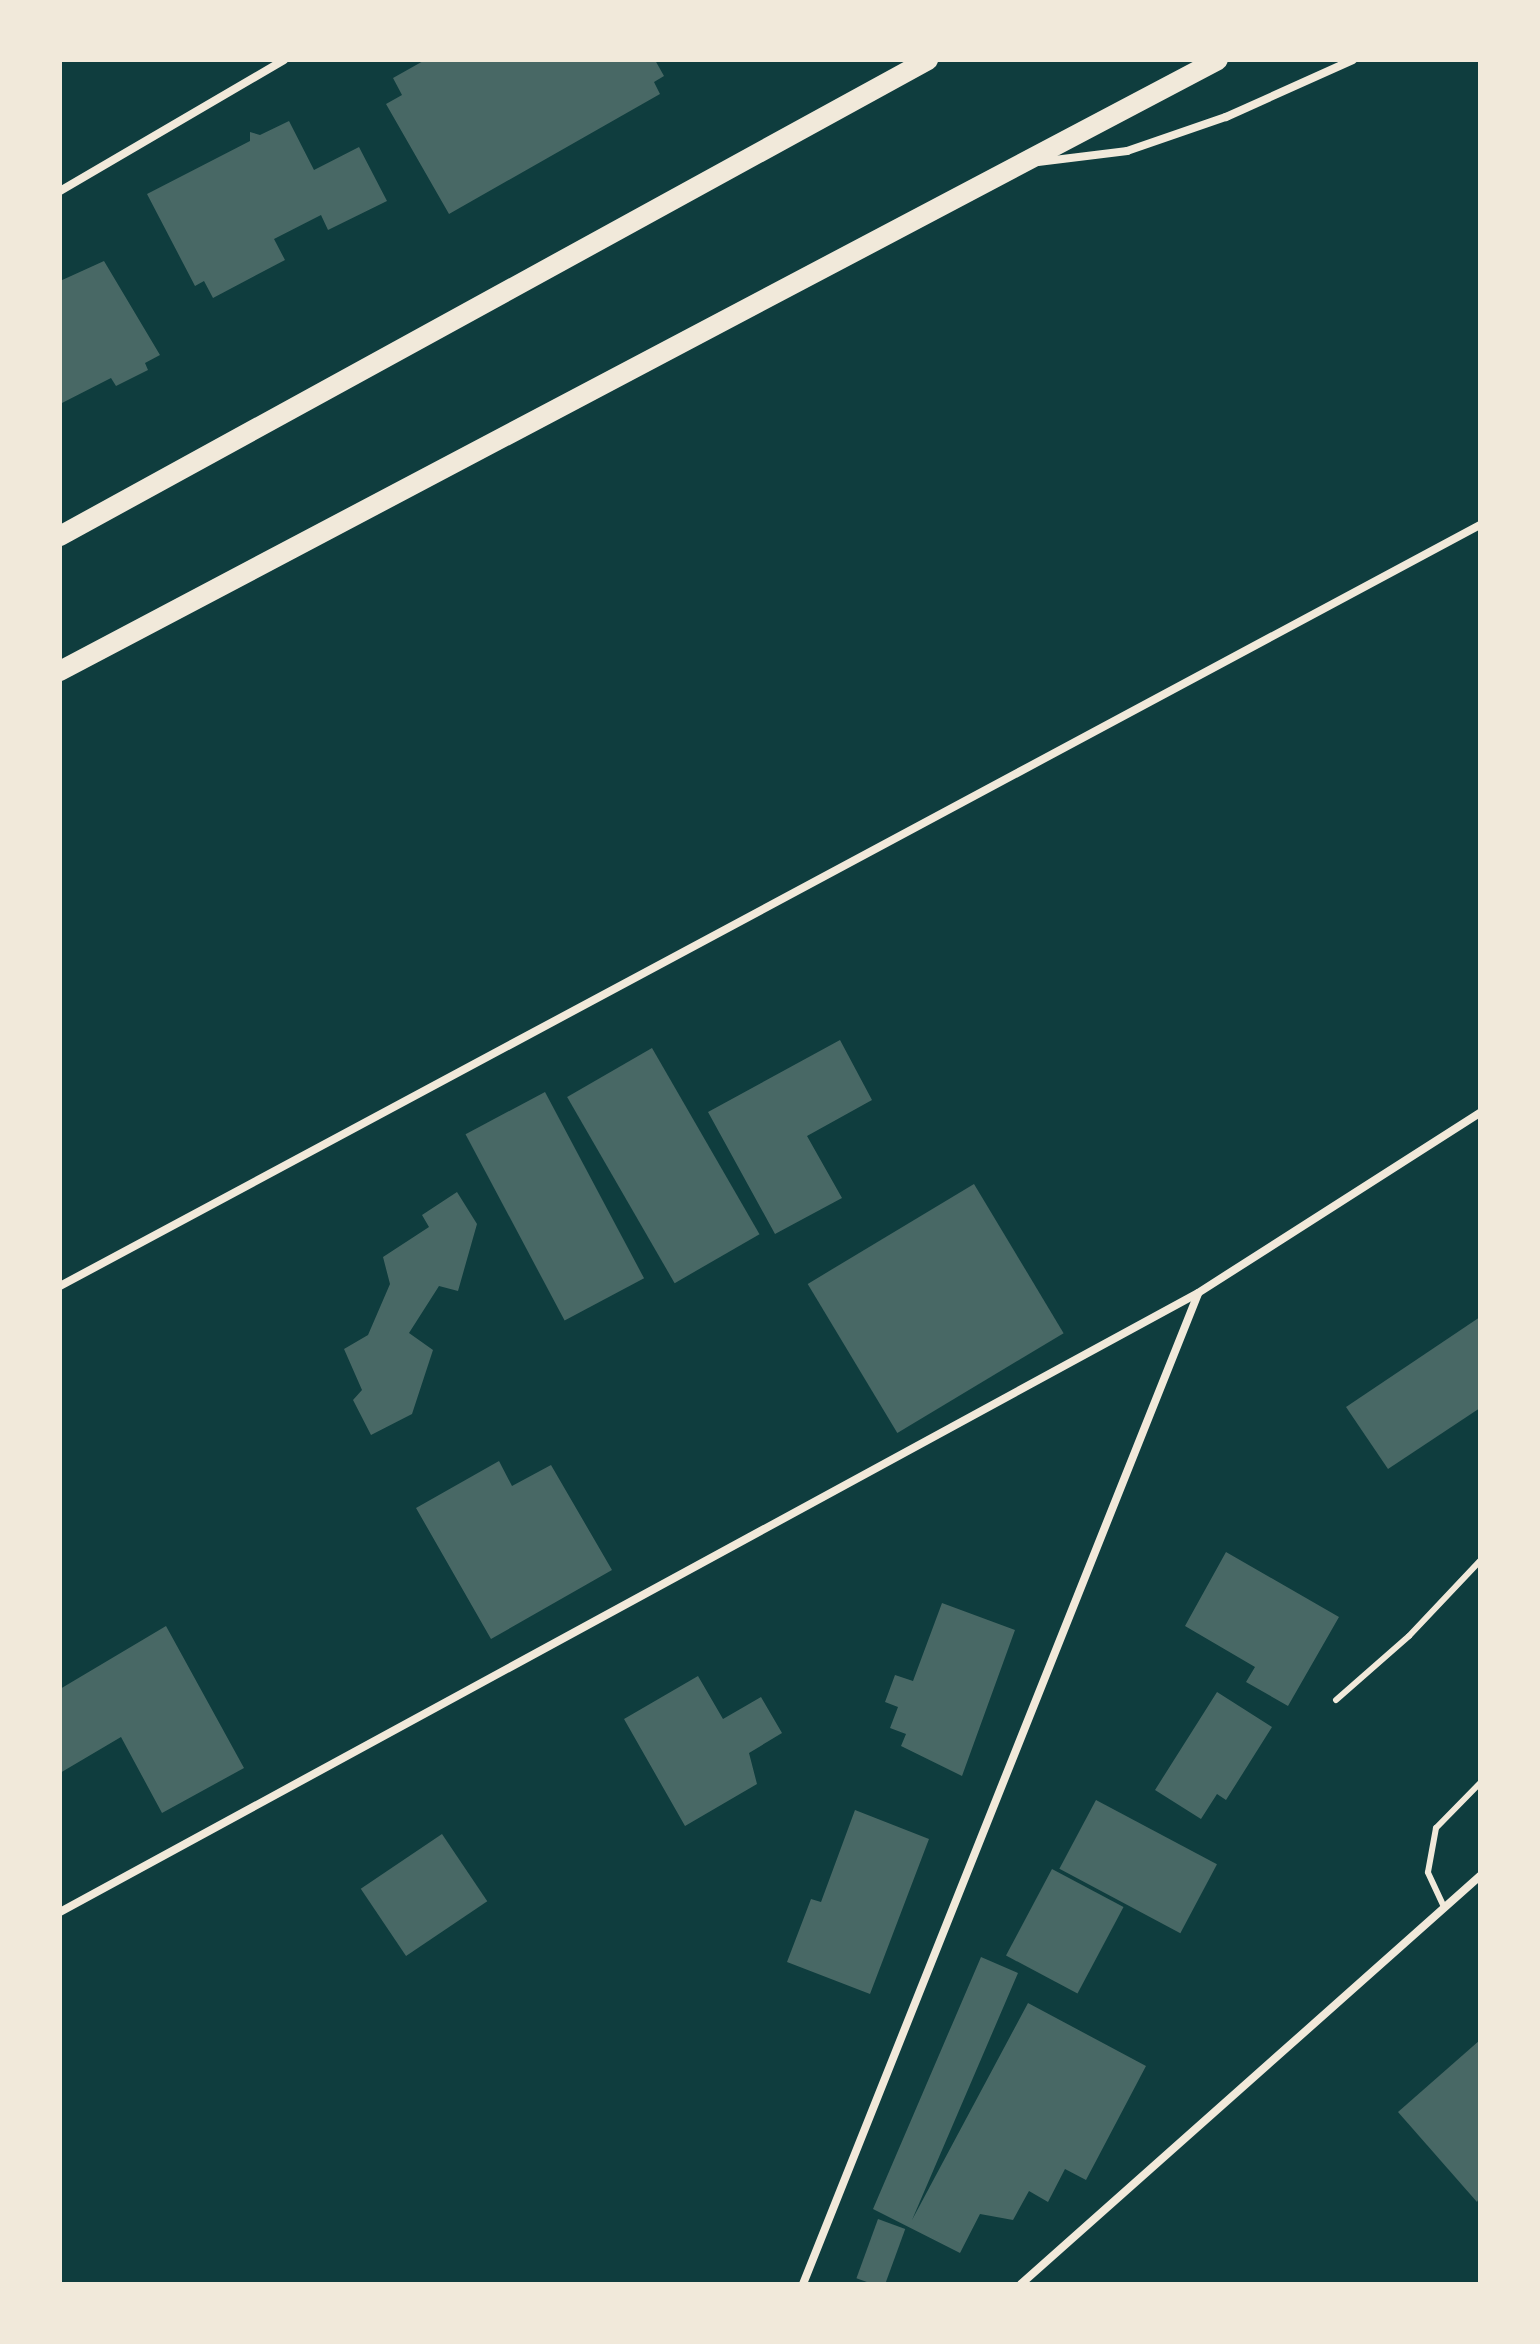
<!DOCTYPE html>
<html>
<head>
<meta charset="utf-8">
<style>
	body { margin:0 }
	#map { position:relative; width:1540px; height:2344px; overflow:hidden; background:#0f3d3e; font-family:Spectral,serif }
	div>[style] { position:absolute }
	.building>* { inset:0; background:#486865; transform-origin:0 0 }
	.service>* { height:6px; margin:-3px; padding:0 3px; transform-origin:3px; border-radius:3px; background:#f1e9da }
	.minor>* { height:8px; margin:-4px; padding:0 4px; transform-origin:4px; border-radius:4px; background:#f1e9da }
	.primary>* { height:20px; margin:-10px; padding:0 10px; transform-origin:10px; border-radius:10px; background:#f1e9da }
	span { translate:-50% -50%; white-space:nowrap; text-align:center; line-height:1.15; -webkit-text-stroke:6px #f1e9da; paint-order:stroke }
	.frame { position:absolute; inset:0; border:62px solid #f1e9da; pointer-events:none }
</style>
</head>
<body>
<div id="map">
	<div class="building">
		<div style="clip-path:polygon(425px 60px,655px 60px,664px 76px,654px 82px,660px 94px,449px 214px,386px 104px,402px 95px,393px 78px)"></div>
		<div style="clip-path:polygon(289px 121px,314px 170px,359px 147px,387px 201px,328px 230px,321px 215px,274px 239px,285px 260px,213px 298px,204px 281px,195px 286px,147px 194px,250px 141px,250px 132px,260px 135px)"></div>
		<div style="clip-path:polygon(104px 261px,160px 355px,145px 363px,148px 370px,116px 386px,111px 378px,60px 404px,60px 281px)"></div>
		<div style="clip-path:polygon(840px 1040px,872px 1100px,807px 1136px,842px 1198px,775px 1234px,708px 1112px)"></div>
		<div style="left:652px;top:1048px;width:215px;height:98px;rotate:60deg"></div>
		<div style="left:545px;top:1092px;width:211px;height:90px;rotate:62deg"></div>
		<div style="left:974px;top:1184px;width:174px;height:194px;rotate:59deg"></div>
		<div style="clip-path:polygon(457px 1192px,477px 1224px,458px 1291px,439px 1286px,409px 1333px,433px 1350px,412px 1414px,371px 1435px,353px 1400px,362px 1390px,344px 1349px,368px 1335px,390px 1284px,383px 1257px,429px 1227px,422px 1215px)"></div>
		<div style="clip-path:polygon(1480px 1317px,1480px 1408px,1388px 1469px,1346px 1407px)"></div>
		<div style="clip-path:polygon(499px 1461px,512px 1486px,551px 1465px,612px 1570px,491px 1639px,416px 1508px)"></div>
		<div style="clip-path:polygon(1226px 1552px,1339px 1617px,1288px 1706px,1246px 1682px,1255px 1667px,1185px 1626px)"></div>
		<div style="clip-path:polygon(942px 1603px,1015px 1630px,962px 1776px,901px 1746px,906px 1734px,890px 1728px,898px 1707px,885px 1702px,895px 1675px,913px 1681px)"></div>
		<div style="clip-path:polygon(166px 1626px,244px 1768px,162px 1813px,121px 1737px,60px 1773px,60px 1689px)"></div>
		<div style="clip-path:polygon(698px 1676px,723px 1719px,761px 1697px,782px 1733px,749px 1753px,757px 1784px,685px 1826px,624px 1719px)"></div>
		<div style="clip-path:polygon(1217px 1692px,1272px 1727px,1226px 1800px,1217px 1794px,1201px 1819px,1155px 1790px)"></div>
		<div style="left:1096px;top:1800px;width:137px;height:78px;rotate:28deg"></div>
		<div style="clip-path:polygon(855px 1810px,929px 1839px,870px 1994px,787px 1962px,811px 1899px,821px 1902px)"></div>
		<div style="left:442px;top:1834px;width:81px;height:98px;rotate:56deg"></div>
		<div style="left:1052px;top:1869px;width:81px;height:98px;rotate:28deg"></div>
		<div style="clip-path:polygon(981px 1957px,1018px 1973px,912px 2220px,1028px 2003px,1146px 2066px,1086px 2180px,1065px 2169px,1048px 2202px,1029px 2191px,1013px 2220px,980px 2214px,960px 2253px,873px 2209px)"></div>
		<div style="clip-path:polygon(1480px 2040px,1480px 2196px,1477px 2202px,1398px 2112px)"></div>
		<div style="left:878px;top:2219px;width:29px;height:63px;rotate:20deg"></div>
	</div>
	<div class="service">
		<div style="left:1336px;top:1700px;width:97px;rotate:-41.2deg"></div>
		<div style="left:1409px;top:1636px;width:103px;rotate:-46.6deg"></div>
		<div style="left:1444px;top:1907px;width:38px;rotate:-115deg"></div>
		<div style="left:1428px;top:1872px;width:45px;rotate:-79.7deg"></div>
		<div style="left:1436px;top:1828px;width:63px;rotate:-45.6deg"></div>
	</div>
	<div class="minor">
		<div style="left:1038px;top:162px;width:90px;rotate:-7deg"></div>
		<div style="left:1127px;top:151px;width:105px;rotate:-19deg"></div>
		<div style="left:1226px;top:117px;width:139px;rotate:-24.2deg"></div>
		<div style="left:60px;top:191px;width:259px;rotate:-30.3deg"></div>
		<div style="left:60px;top:1286px;width:1611px;rotate:-28.19deg"></div>
		<div style="left:60px;top:1912px;width:1295px;rotate:-28.54deg"></div>
		<div style="left:1198px;top:1293px;width:335px;rotate:-32.6deg"></div>
		<div style="left:803px;top:2284px;width:1066px;rotate:-68.25deg"></div>
		<div style="left:1021px;top:2284px;width:614px;rotate:-41.63deg"></div>
	</div>
	<div class="primary">
		<div style="left:60px;top:536px;width:990px;rotate:-28.74deg"></div>
		<div style="left:60px;top:671px;width:1309px;rotate:-27.82deg"></div>
	</div>
	<div class="frame"></div>
</div>
</body>
</html>
